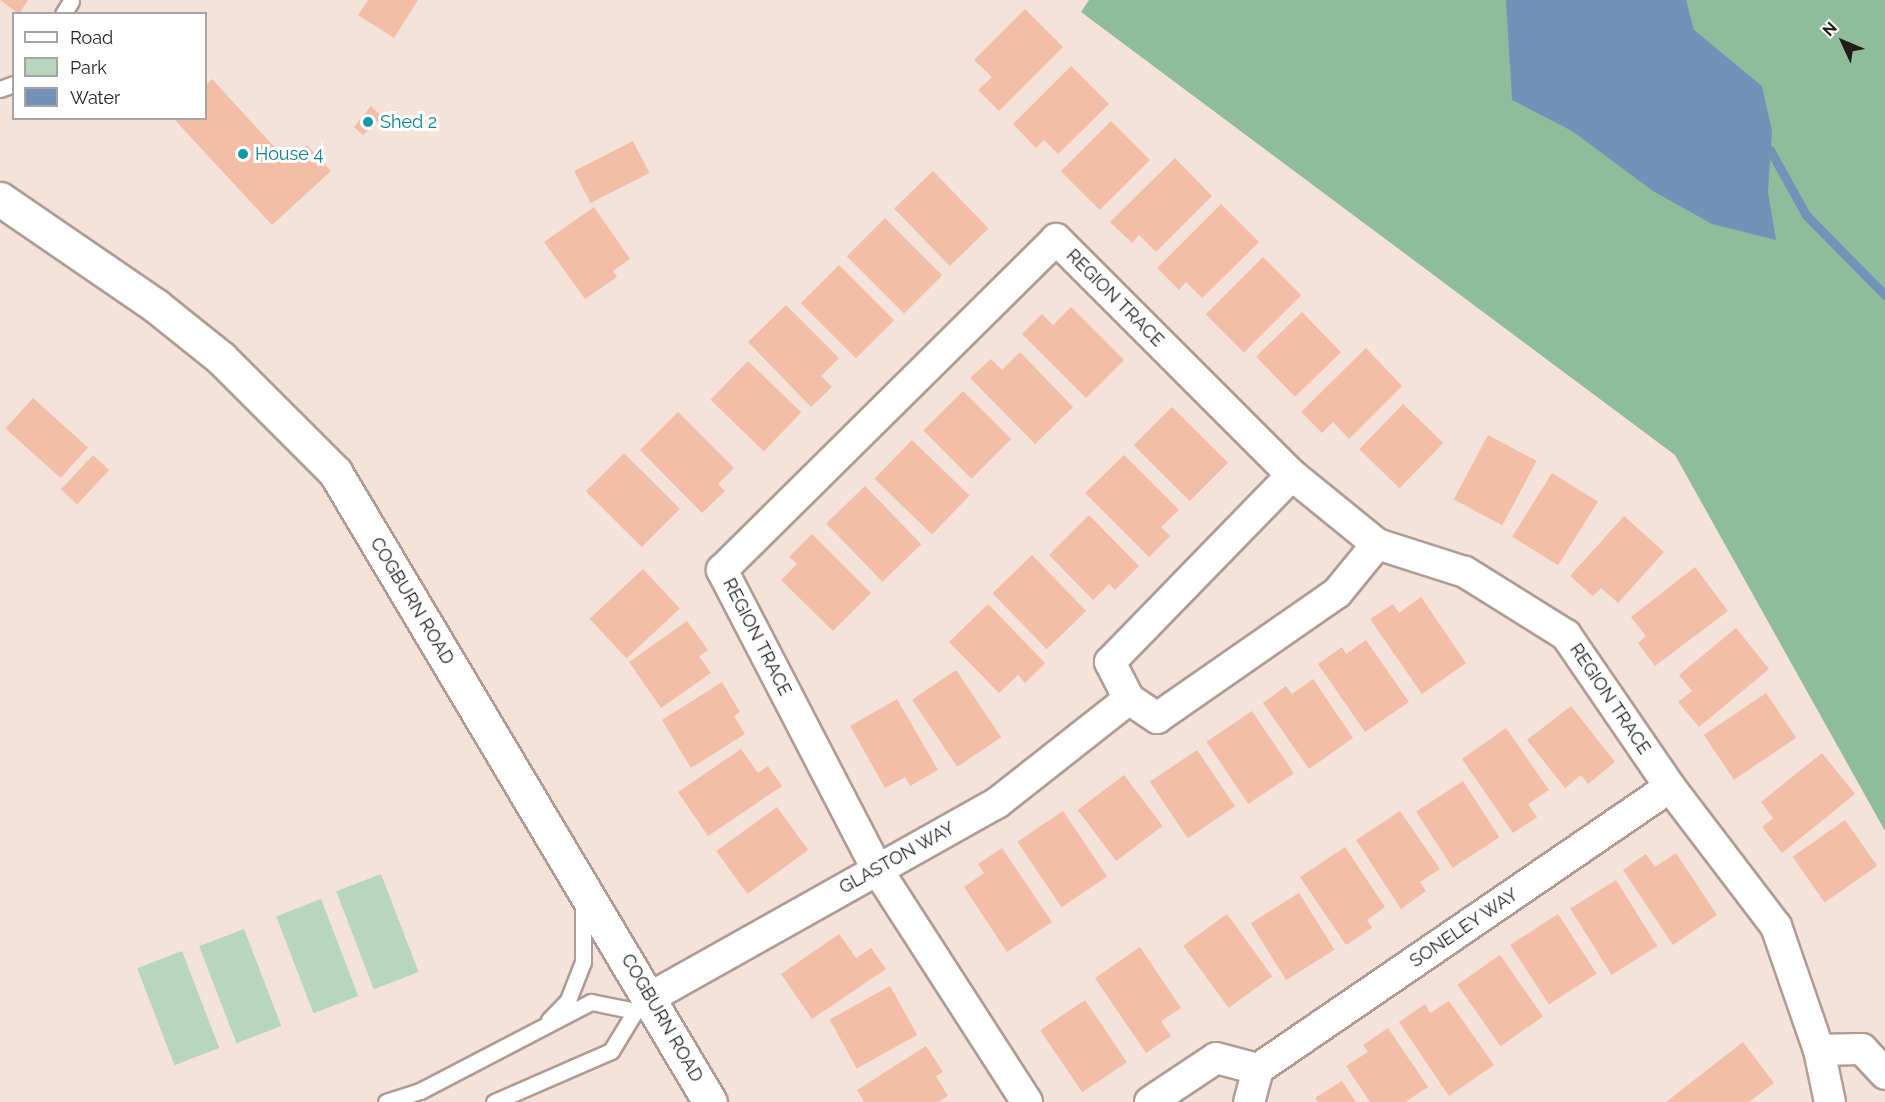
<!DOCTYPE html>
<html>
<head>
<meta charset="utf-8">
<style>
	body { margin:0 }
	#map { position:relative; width:1885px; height:1102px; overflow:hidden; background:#f5e2d9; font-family:Raleway,sans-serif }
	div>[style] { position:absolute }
	.green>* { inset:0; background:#b6d7be; transform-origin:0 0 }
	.forest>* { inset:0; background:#8fbd9c }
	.water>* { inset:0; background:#7492b9 }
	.stream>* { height:9px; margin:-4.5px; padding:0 4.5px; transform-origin:4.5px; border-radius:4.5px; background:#7492b9 }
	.building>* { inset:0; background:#f2bea7; transform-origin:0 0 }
	.roads { filter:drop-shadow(2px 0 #ae9c95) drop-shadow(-2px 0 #ae9c95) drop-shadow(0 2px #ae9c95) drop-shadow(0 -2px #ae9c95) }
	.service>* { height:15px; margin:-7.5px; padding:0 7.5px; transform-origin:7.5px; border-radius:7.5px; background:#fff }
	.minor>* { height:30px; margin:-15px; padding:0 15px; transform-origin:15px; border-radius:15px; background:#fff }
	.tertiary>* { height:33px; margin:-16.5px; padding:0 16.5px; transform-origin:16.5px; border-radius:16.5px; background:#fff }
	.dots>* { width:16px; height:16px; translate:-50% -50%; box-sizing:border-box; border:3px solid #fff; border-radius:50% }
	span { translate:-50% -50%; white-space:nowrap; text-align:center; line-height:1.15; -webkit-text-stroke:6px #fff; paint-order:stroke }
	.culture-label { font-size:18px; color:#0d838f }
	.left { translate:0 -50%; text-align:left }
	.street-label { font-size:18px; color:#231d1a }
	.legend { position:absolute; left:12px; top:12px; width:195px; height:108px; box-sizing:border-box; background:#fff; border:2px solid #a7a5a3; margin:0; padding:8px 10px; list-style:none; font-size:18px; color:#231d1a }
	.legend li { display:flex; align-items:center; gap:12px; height:30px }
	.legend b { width:30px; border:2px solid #a7a5a3 }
	.north { position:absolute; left:1813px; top:12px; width:60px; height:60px; -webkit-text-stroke:4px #fff; paint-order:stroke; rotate:314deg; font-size:16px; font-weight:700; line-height:24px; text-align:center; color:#231d1a }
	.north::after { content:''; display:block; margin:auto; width:21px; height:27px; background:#231d1a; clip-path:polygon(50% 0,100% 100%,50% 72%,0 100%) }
</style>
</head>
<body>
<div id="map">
	<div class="green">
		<div style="left:381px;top:874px;width:105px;height:48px;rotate:69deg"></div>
		<div style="left:321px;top:899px;width:104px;height:48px;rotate:69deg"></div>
		<div style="left:244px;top:929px;width:104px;height:48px;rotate:69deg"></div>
		<div style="left:182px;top:951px;width:104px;height:48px;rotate:69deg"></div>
	</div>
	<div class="forest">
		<div style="clip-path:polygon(1089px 0,1885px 0,1885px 831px,1675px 455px,1081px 12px)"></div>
	</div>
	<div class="water">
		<div style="clip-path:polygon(1506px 0,1686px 0,1694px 30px,1762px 86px,1772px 131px,1768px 192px,1776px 240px,1712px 224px,1653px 191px,1572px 131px,1512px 100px)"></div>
	</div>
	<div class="stream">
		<div style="left:1770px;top:150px;width:74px;rotate:61deg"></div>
		<div style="left:1806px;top:215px;width:112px;rotate:45.4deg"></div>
	</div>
	<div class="building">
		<div style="clip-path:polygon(0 0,28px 0,19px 14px)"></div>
		<div style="clip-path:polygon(368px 0,418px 0,394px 38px,358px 15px)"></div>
		<div style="clip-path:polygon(1025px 9px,1063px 47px,999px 111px,978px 90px,992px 77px,974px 60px)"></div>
		<div style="clip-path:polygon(1071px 66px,1109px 104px,1058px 154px,1044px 140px,1036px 148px,1013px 124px)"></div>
		<div style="clip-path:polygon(212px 79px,289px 163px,307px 145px,331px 171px,272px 225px,173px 118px,206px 118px,206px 85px)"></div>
		<div style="clip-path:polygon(371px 106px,382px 117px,363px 135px,354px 127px)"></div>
		<div style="left:1111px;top:121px;width:55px;height:71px;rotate:45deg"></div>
		<div style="left:633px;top:141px;width:36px;height:66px;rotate:63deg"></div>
		<div style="clip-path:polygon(1175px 158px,1212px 196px,1156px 252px,1139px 235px,1132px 243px,1110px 222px)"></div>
		<div style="left:933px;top:171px;width:80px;height:54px;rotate:46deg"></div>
		<div style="clip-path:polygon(1221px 204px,1259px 242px,1202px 298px,1186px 282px,1179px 290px,1157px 268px)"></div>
		<div style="clip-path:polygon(594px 207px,630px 259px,613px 271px,617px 277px,585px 299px,544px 242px)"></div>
		<div style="left:885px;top:218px;width:81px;height:54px;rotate:45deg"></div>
		<div style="left:1263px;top:257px;width:54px;height:81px;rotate:45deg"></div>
		<div style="left:839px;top:265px;width:78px;height:54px;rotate:45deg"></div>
		<div style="clip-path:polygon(786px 305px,839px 358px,821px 376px,832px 387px,811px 407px,748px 342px)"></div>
		<div style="clip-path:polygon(1071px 307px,1124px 360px,1086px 398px,1022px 334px,1042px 314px,1053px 325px)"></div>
		<div style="left:1302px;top:312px;width:56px;height:64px;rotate:46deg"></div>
		<div style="clip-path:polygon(1366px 348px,1402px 386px,1349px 439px,1333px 422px,1322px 433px,1301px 412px)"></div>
		<div style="clip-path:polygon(1020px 352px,1073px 407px,1035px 444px,970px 378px,991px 359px,1002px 370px)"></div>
		<div style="left:748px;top:361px;width:74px;height:54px;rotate:44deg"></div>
		<div style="left:963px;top:391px;width:68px;height:56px;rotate:45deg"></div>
		<div style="left:33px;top:398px;width:74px;height:41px;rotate:42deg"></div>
		<div style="left:1403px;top:404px;width:56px;height:63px;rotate:44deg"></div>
		<div style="left:1172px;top:407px;width:79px;height:54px;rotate:45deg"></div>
		<div style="clip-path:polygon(678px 412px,734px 468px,718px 484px,725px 491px,702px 513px,640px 450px)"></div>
		<div style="left:1488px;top:435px;width:55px;height:73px;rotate:28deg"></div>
		<div style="left:912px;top:440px;width:80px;height:54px;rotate:44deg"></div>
		<div style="left:624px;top:453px;width:79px;height:54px;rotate:45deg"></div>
		<div style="left:93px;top:455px;width:22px;height:47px;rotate:43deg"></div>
		<div style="clip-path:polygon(1124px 455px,1179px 510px,1161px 527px,1170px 536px,1149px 557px,1085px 493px)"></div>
		<div style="left:1552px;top:473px;width:54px;height:75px;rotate:32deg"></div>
		<div style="left:865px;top:486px;width:81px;height:54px;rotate:46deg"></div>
		<div style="clip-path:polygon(1089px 515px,1139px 566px,1115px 590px,1109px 584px,1093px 600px,1049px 555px)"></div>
		<div style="clip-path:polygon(1624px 516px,1664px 552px,1618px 603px,1601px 588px,1593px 596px,1570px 576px)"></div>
		<div style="clip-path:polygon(812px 534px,871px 593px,833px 631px,781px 580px,797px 564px,789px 557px)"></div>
		<div style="left:1032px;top:555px;width:78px;height:55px;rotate:46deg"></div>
		<div style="clip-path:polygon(1695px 567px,1728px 611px,1655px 666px,1638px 643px,1646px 636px,1631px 617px)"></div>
		<div style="left:643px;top:569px;width:54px;height:73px;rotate:47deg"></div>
		<div style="clip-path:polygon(1421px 597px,1466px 663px,1422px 694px,1370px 619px,1393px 604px,1399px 613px)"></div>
		<div style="clip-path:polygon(988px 604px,1045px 663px,1025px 683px,1018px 675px,999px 693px,949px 642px)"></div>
		<div style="clip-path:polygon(687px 621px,708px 650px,699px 656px,711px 673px,661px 708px,629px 662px)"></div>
		<div style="clip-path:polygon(1736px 628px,1769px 669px,1699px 727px,1678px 702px,1692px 691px,1679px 675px)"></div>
		<div style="clip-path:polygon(1366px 640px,1409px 702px,1365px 732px,1318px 664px,1342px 647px,1346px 654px)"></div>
		<div style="left:956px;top:670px;width:81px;height:53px;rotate:56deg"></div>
		<div style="clip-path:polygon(1313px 679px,1353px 738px,1309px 769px,1263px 703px,1286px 686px,1292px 694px)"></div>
		<div style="clip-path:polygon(722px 682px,740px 712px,734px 716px,745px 734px,691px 768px,662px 720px)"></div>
		<div style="left:1766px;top:693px;width:54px;height:75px;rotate:56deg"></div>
		<div style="clip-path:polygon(897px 699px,938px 770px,910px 786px,905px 777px,885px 788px,850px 726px)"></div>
		<div style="clip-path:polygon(1571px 706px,1615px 762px,1588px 784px,1581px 775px,1565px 788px,1527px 740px)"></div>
		<div style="left:1252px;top:711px;width:75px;height:55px;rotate:56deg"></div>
		<div style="clip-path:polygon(1506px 728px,1549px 790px,1528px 804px,1537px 817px,1513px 833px,1462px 759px)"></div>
		<div style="clip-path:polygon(741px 749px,758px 773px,768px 766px,782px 786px,708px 836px,678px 792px)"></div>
		<div style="left:1197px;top:750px;width:68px;height:57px;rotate:56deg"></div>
		<div style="clip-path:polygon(1822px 753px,1855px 794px,1782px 853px,1762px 827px,1773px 818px,1761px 802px)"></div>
		<div style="left:1124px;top:775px;width:64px;height:58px;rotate:53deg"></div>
		<div style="left:1463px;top:781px;width:67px;height:56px;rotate:57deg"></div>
		<div style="left:777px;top:807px;width:53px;height:75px;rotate:54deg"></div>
		<div style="left:1063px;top:811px;width:79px;height:55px;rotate:56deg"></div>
		<div style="clip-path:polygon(1400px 811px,1440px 869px,1420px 882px,1426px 891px,1401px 909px,1356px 840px)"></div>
		<div style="left:1845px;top:820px;width:56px;height:64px;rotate:55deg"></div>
		<div style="clip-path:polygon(1345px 847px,1385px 907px,1367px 920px,1372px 928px,1346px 945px,1300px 877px)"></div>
		<div style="clip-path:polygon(1002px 848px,1052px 922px,1007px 952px,964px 887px,984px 873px,978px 864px)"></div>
		<div style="clip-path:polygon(1676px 853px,1717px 915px,1673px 945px,1623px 870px,1646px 854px,1655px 867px)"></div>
		<div style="left:1616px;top:880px;width:78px;height:54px;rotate:58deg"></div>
		<div style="left:1299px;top:893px;width:67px;height:57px;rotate:58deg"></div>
		<div style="left:1227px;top:914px;width:77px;height:54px;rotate:54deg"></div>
		<div style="left:1558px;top:914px;width:71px;height:57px;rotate:57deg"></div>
		<div style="clip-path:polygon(839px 934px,856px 958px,871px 948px,886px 969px,812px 1019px,781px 974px)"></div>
		<div style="clip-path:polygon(1140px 947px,1181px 1008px,1161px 1021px,1171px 1036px,1146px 1053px,1095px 978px)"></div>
		<div style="left:1500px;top:955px;width:75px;height:52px;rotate:55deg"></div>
		<div style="left:890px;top:986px;width:56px;height:69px;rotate:61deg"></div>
		<div style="left:1085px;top:1000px;width:75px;height:54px;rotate:56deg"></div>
		<div style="clip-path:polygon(1449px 1001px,1494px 1065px,1449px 1096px,1399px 1022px,1425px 1004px,1430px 1013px)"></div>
		<div style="clip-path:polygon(1388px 1028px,1428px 1087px,1405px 1102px,1370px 1102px,1346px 1066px,1368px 1052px,1363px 1045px)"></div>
		<div style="clip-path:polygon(1743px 1042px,1774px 1083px,1749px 1102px,1666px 1102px)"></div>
		<div style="clip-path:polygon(926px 1046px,943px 1072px,936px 1076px,948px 1096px,938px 1102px,864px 1102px,857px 1090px)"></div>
		<div style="clip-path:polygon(1342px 1081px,1356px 1102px,1318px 1102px,1315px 1098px)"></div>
	</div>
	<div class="roads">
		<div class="service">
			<div style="left:63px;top:14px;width:15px;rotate:-58deg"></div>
			<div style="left:0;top:89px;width:15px;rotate:-20deg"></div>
			<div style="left:549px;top:1020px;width:28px;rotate:-46deg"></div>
			<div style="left:568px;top:1000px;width:41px;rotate:-68.5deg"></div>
			<div style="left:583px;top:962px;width:58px;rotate:-90deg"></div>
			<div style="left:386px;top:1102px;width:36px;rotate:-18deg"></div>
			<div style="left:420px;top:1091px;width:193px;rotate:-27.5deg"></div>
			<div style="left:591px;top:1002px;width:41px;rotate:11.3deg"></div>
			<div style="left:494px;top:1102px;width:128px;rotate:-23.6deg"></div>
			<div style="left:611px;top:1051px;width:54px;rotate:-58.7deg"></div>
		</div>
		<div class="minor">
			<div style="left:1292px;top:475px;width:261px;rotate:134.2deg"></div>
			<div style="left:1110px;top:662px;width:42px;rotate:62.8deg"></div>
			<div style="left:1129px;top:699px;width:34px;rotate:34deg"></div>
			<div style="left:1157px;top:718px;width:219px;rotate:-34.8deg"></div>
			<div style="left:1337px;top:593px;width:63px;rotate:-50.8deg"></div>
			<div style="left:651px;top:997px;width:397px;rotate:-29.3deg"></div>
			<div style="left:997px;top:803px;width:168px;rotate:-38.2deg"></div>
			<div style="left:1819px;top:1050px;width:43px;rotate:-1.3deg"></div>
			<div style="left:1862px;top:1049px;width:34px;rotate:47deg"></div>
			<div style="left:1258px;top:1069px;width:499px;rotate:-34.4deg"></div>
			<div style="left:1027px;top:1102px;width:277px;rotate:-122.8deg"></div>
			<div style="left:877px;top:869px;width:337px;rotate:-117.4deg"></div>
			<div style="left:722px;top:570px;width:470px;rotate:-44.7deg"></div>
			<div style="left:1056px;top:239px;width:334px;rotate:45deg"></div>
			<div style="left:1292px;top:475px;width:109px;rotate:39.1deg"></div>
			<div style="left:1377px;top:544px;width:92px;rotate:17.7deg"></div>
			<div style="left:1465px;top:572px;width:119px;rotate:32deg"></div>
			<div style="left:1566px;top:635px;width:184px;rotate:55.6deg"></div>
			<div style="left:1670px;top:787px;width:175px;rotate:52.7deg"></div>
			<div style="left:1776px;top:926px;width:131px;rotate:70.9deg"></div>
			<div style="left:1819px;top:1050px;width:53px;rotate:78.1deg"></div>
			<div style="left:1150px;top:1102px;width:79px;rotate:-33.7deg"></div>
			<div style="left:1216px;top:1058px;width:43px;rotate:14.7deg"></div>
			<div style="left:1258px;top:1069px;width:34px;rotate:105deg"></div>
		</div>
		<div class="tertiary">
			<div style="left:0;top:199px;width:189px;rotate:34.4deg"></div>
			<div style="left:156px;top:306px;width:83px;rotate:38.7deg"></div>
			<div style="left:221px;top:358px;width:161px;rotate:45deg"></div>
			<div style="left:335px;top:472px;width:733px;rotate:59.24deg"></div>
		</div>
	</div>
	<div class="dots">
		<div style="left:368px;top:122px;background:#0f9aa8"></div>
		<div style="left:243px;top:154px;background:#0f9aa8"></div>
	</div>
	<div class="culture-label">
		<span class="left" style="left:380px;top:122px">Shed 2</span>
		<span class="left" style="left:255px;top:154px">House 4</span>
	</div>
	<div class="street-label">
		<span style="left:1115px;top:298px;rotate:45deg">REGION TRACE</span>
		<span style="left:412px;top:601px;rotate:59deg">COGBURN ROAD</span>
		<span style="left:757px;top:637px;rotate:63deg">REGION TRACE</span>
		<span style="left:1610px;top:699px;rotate:56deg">REGION TRACE</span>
		<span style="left:897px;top:858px;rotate:-29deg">GLASTON WAY</span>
		<span style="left:1464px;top:928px;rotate:-34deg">SONELEY WAY</span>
		<span style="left:662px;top:1018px;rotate:60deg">COGBURN ROAD</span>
	</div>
	<ul class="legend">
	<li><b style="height:8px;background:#fff"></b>Road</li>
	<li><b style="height:16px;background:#b6d7be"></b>Park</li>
	<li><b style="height:16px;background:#7492b9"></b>Water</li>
	</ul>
	<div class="north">N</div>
</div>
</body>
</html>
